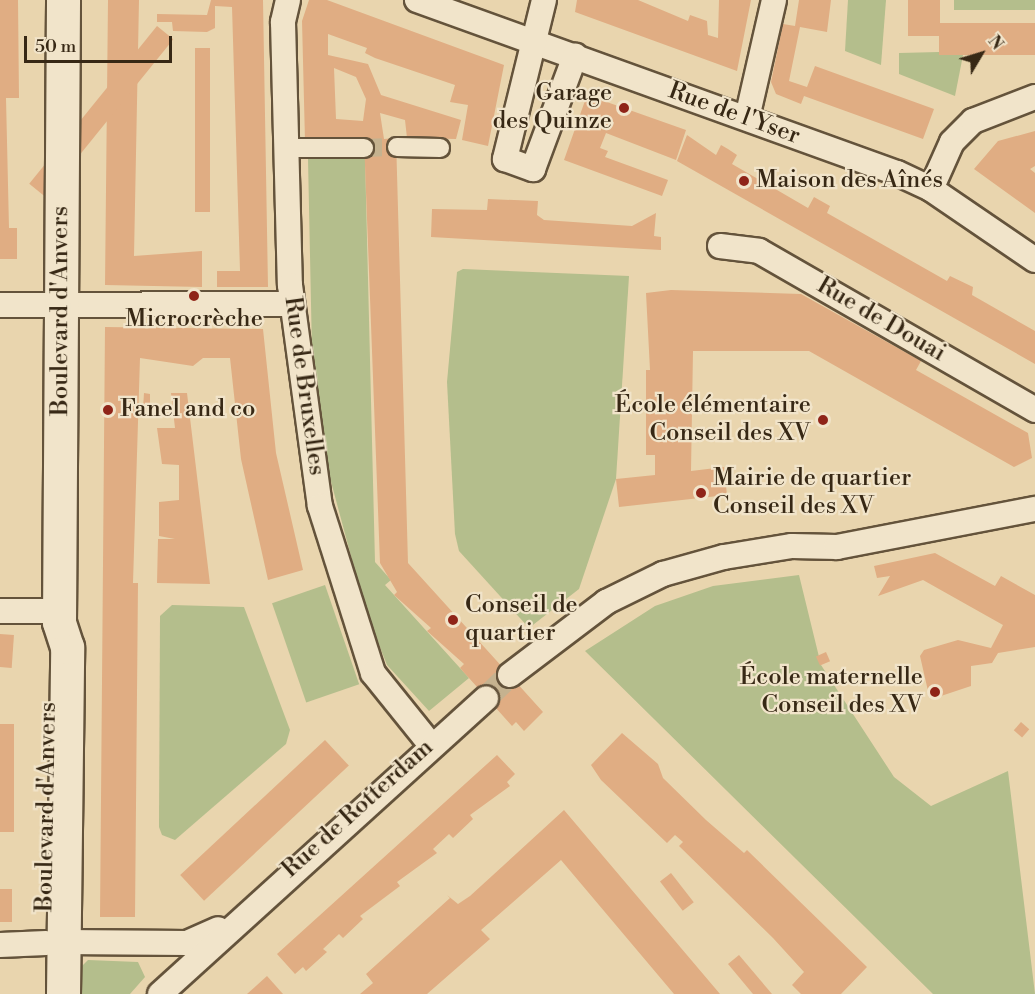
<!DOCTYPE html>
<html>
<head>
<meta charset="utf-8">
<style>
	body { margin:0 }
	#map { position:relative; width:1035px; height:994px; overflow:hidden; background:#e9d5ae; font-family:"Libre Bodoni",serif }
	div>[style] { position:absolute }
	.green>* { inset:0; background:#b4be8c; transform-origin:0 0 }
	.building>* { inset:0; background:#e0ad83; transform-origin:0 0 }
	.pedestrian-tunnel>* { height:18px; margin-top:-9px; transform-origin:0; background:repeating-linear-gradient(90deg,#c5b28f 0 18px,transparent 0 27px) }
	.minor-tunnel>* { height:24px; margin-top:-12px; transform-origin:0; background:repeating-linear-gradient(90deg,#c5b28f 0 24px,transparent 0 36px) }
	.roads { filter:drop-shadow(2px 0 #64533b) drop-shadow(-2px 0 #64533b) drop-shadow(0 2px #64533b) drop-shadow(0 -2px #64533b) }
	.pedestrian>* { height:18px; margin:-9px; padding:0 9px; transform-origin:9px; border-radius:9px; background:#f1e4ca }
	.minor>* { height:24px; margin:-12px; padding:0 12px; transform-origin:12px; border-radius:12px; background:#f1e4ca }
	.secondary>* { height:33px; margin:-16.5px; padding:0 16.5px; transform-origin:16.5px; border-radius:16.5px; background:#f1e4ca }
	.dots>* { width:16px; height:16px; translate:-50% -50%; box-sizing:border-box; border:3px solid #f1e4ca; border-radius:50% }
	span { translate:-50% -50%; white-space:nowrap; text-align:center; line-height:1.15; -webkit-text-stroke:4.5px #f1e4ca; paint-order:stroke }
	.poi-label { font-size:24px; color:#372815 }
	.right { translate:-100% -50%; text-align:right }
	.left { translate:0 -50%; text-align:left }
	.street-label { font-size:24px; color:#372815 }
	.north { position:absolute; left:951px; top:24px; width:60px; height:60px; -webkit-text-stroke:4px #f1e4ca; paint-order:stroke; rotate:52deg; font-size:16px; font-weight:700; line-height:24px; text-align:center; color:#372815 }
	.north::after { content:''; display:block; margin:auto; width:21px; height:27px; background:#372815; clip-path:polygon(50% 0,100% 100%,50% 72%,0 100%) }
	.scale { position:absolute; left:24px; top:36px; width:148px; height:27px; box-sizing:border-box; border:3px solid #372815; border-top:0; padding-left:8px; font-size:18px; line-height:21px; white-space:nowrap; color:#372815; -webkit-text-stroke:4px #f1e4ca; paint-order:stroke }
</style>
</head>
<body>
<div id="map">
	<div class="green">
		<div style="clip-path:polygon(848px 0,886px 0,881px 65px,845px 51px)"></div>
		<div style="left:954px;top:0;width:81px;height:10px"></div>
		<div style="clip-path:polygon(939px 52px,963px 55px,955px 96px,899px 74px,899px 53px)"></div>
		<div style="clip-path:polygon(365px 157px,375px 562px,391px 580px,385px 585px,469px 678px,429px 711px,387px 665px,366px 612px,326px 463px,312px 352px,308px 159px)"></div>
		<div style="clip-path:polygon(463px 269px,629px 276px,616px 479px,579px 589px,529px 628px,459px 551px,455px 534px,447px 382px,457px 272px)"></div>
		<div style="clip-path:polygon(799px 575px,821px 665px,894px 777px,931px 806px,1008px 771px,1035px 994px,933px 994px,585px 651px,655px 606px,713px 586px)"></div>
		<div style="left:325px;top:585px;width:105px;height:56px;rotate:71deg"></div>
		<div style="clip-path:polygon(172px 605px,244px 607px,290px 730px,286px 744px,175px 840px,162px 835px,159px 827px,160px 616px)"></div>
		<div style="clip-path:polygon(88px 960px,138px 962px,145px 977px,130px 994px,79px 994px,79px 969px)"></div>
	</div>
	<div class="building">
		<div style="clip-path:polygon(0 0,18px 0,19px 98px,6px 98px,9px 228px,17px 228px,17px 259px,0 259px)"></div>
		<div style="clip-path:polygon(108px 0,139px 0,134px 256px,202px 251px,202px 287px,105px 285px)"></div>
		<div style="clip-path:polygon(211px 0,263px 0,268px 287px,217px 287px,217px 271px,240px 271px,232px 7px,215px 6px,215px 28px,207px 32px,173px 31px,172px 22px,157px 22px,157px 14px,207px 15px)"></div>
		<div style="clip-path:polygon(evenodd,309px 0,327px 0,504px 65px,488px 146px,462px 140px,468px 105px,450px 102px,455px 85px,375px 58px,365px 53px,367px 48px,328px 34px,328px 55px,368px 64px,381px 95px,461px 120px,456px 139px,407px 138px,405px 120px,380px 113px,384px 139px,396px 138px,408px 563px,543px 712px,524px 731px,516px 722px,512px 726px,460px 668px,464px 664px,427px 631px,431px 628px,394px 595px,397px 592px,380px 563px,364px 139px,305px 141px,302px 21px,309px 0,334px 68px,356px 77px,366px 99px,363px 121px,336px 119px,334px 68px)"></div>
		<div style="clip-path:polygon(577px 0,638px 0,688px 21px,690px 15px,707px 21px,708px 35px,718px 38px,719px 0,751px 0,737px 71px,575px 12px)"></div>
		<div style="clip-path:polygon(799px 0,831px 0,827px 32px,800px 27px,789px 81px,807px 87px,815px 66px,934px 109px,923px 139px,804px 96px,801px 104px,776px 94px,771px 82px,783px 24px,795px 26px)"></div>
		<div style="clip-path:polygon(908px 0,940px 0,940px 23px,1035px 23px,1035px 55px,939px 55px,939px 36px,908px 36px)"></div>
		<div style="left:157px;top:26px;width:21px;height:203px;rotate:39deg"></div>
		<div style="left:195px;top:48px;width:15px;height:164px"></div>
		<div style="clip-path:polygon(587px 95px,686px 130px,676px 160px,606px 133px,600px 148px,608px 151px,605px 157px,668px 180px,662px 196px,564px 160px)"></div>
		<div style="clip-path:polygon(1035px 131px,1035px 166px,1030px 169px,1035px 173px,1035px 213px,974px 169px,998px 141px)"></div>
		<div style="clip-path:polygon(687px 135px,716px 155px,721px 145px,728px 149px,737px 155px,732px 164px,808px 208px,814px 197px,830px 206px,827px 213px,947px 281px,950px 276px,973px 287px,972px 295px,1035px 331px,1035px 364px,677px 161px)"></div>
		<div style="clip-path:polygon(488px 199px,538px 201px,537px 215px,544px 220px,632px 226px,656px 213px,654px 236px,661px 237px,661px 250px,431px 237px,432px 209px,487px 210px)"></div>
		<div style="clip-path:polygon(671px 290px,801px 294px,921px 361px,916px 370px,1028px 433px,1032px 458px,1014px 467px,809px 351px,693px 351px,691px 471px,724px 467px,727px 495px,619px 507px,616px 479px,655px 475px,655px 455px,646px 455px,646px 370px,650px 370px,646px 293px)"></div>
		<div style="clip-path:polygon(105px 327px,263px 329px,276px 453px,303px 570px,268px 580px,241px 459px,230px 358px,203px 358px,193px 366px,140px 358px,133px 583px,138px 583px,135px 917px,100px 917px)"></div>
		<div style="clip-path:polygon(144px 393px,150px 394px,150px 409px,143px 408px)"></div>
		<div style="clip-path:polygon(171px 393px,187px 393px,210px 584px,157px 583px,158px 539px,175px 539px,159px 536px,159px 502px,179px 500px,179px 465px,162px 464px,157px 428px,175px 428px)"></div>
		<div style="clip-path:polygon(935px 553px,995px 586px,1001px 576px,1035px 595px,1035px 647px,998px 653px,992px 663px,971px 666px,971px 686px,938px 697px,928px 691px,920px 656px,924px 650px,958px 640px,991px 648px,1003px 625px,923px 580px,878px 596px,890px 576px,877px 578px,874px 566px)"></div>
		<div style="left:0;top:634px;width:14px;height:33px;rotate:4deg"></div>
		<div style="left:826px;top:652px;width:10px;height:11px;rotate:66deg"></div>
		<div style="left:1021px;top:722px;width:11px;height:11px;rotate:41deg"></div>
		<div style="left:0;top:724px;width:14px;height:108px"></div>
		<div style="clip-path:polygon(622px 733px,658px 764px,663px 778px,706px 820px,744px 853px,747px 850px,867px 967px,841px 994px,801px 994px,792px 985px,804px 972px,773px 938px,679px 846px,683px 842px,675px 835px,667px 843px,601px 780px,591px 765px)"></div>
		<div style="left:325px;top:740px;width:35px;height:198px;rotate:47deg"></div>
		<div style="clip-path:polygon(497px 755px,515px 774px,507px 782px,510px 786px,470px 815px,473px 819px,453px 838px,449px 834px,433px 849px,437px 853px,397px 882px,400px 886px,360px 916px,363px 919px,343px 938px,339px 934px,323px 949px,327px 952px,306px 971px,303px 967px,295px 974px,277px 954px)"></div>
		<div style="clip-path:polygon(564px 810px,720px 994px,674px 994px,561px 860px,481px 930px,490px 939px,427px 994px,360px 994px,373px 983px,366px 974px,450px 898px,447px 895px,458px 904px,470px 896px)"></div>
		<div style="left:671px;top:873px;width:37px;height:14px;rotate:52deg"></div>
		<div style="left:0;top:889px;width:12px;height:33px"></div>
		<div style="clip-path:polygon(739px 955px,772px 994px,753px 994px,728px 964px)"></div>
		<div style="clip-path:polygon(267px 976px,283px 994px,247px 994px)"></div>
	</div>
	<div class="pedestrian-tunnel">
		<div style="left:364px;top:148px;width:33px;rotate:-2deg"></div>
	</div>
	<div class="minor-tunnel">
		<div style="left:486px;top:698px;width:33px;rotate:-44deg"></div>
	</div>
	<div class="roads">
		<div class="pedestrian">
			<div style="left:397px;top:147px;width:43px;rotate:1.3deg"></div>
			<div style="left:295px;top:148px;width:69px"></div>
		</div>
		<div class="minor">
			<div style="left:288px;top:0;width:23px;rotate:103deg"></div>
			<div style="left:283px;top:22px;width:263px;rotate:88.5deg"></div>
			<div style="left:290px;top:285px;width:223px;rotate:82.3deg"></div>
			<div style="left:320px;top:506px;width:175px;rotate:72.4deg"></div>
			<div style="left:373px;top:673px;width:91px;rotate:51.2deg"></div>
			<div style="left:417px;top:0;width:510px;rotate:19.82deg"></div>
			<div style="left:897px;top:173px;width:38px;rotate:25deg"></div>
			<div style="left:931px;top:189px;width:126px;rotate:34.3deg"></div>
			<div style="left:544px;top:0;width:164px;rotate:103.8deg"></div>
			<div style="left:505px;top:159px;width:30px;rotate:20deg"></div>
			<div style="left:533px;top:169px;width:121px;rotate:-69.6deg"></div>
			<div style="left:747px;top:118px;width:121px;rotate:-77.1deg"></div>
			<div style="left:931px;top:189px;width:51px;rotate:-65.9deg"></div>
			<div style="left:952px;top:142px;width:30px;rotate:-45deg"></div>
			<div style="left:973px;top:121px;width:66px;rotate:-21.2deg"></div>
			<div style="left:720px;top:246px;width:39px;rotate:7deg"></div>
			<div style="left:759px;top:251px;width:319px;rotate:29.9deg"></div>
			<div style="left:0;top:305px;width:292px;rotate:-0.2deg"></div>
			<div style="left:0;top:611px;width:59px"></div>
			<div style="left:510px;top:675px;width:121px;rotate:-37.2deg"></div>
			<div style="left:606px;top:602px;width:64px;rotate:-26.2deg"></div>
			<div style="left:663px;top:574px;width:63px;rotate:-15.6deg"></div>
			<div style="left:724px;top:557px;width:69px;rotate:-9.2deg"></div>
			<div style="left:792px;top:546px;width:45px;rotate:1.3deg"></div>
			<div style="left:837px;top:547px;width:202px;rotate:-10.9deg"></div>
			<div style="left:63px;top:942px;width:124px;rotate:0.5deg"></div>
			<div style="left:187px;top:943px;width:34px;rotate:-24deg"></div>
			<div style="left:0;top:945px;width:46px;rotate:-2.5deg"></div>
			<div style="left:160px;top:994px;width:440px;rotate:-42.2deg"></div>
		</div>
		<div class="secondary">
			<div style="left:63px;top:994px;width:347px;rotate:-89.3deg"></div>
			<div style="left:67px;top:647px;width:26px;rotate:-108deg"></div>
			<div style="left:59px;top:622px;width:622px;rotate:-89.63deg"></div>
		</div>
	</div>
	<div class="dots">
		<div style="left:624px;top:108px;background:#8f2418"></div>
		<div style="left:744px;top:181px;background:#8f2418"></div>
		<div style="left:194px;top:296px;background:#8f2418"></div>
		<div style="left:108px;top:410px;background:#8f2418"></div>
		<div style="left:823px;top:420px;background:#8f2418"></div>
		<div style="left:701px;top:493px;background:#8f2418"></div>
		<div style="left:453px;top:620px;background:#8f2418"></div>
		<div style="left:935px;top:692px;background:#8f2418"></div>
	</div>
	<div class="poi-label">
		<span class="right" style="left:612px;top:108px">Garage<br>des Quinze</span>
		<span class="left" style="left:756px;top:181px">Maison des Aînés</span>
		<span style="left:194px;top:320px">Microcrèche</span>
		<span class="right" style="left:811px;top:420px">École élémentaire<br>Conseil des XV</span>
		<span class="left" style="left:120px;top:410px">Fanel and co</span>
		<span class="left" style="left:713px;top:493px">Mairie de quartier<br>Conseil des XV</span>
		<span class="left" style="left:465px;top:620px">Conseil de<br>quartier</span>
		<span class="right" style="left:923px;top:692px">École maternelle<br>Conseil des XV</span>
	</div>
	<div class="street-label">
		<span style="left:734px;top:114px;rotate:20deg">Rue de l'Yser</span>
		<span style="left:61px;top:311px;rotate:-90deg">Boulevard d'Anvers</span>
		<span style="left:881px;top:320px;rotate:30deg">Rue de Douai</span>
		<span style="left:304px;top:386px;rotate:82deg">Rue de Bruxelles</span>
		<span style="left:47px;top:807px;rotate:-89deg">Boulevard d'Anvers</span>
		<span style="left:358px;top:809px;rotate:-42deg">Rue de Rotterdam</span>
	</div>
	<div class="north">N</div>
	<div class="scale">50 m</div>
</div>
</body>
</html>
